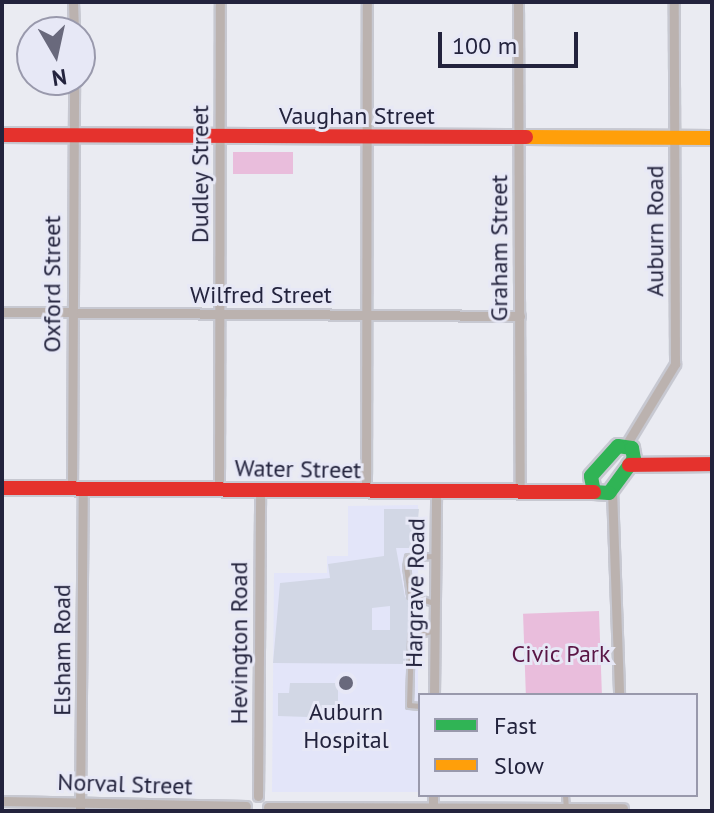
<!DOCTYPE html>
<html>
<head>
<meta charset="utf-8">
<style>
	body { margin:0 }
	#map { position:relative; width:714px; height:813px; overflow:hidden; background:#eaebf2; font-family:"PT Sans",sans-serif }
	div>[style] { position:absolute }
	.built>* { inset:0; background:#e3e5f9 }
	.green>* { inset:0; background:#e9bddc; transform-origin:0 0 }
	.building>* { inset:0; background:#d2d7e5 }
	.roads { filter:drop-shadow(2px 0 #c7c8d1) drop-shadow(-2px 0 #c7c8d1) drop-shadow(0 2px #c7c8d1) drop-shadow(0 -2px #c7c8d1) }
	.lane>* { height:5px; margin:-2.5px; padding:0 2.5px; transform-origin:2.5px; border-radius:2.5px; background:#bbb2af }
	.street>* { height:9px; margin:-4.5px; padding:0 4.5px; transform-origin:4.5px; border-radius:4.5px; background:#bbb2af }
	.fast>* { height:14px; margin:-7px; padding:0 7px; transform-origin:7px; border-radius:7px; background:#30b455 }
	.slow>* { height:14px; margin:-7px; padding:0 7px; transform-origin:7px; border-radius:7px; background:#ff9f0a }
	.jam>* { height:14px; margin:-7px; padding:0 7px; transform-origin:7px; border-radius:7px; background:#e5322d }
	.dots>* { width:22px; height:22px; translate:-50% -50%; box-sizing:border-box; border:4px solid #e7e8f6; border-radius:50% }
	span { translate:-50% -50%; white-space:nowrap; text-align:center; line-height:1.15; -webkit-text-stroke:6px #e7e8f6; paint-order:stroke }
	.street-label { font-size:24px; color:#23233d }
	.park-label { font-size:24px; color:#5a1646 }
	.poi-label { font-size:24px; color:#23233d }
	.frame { position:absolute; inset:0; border:4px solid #23233d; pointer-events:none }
	.legend { position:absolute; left:418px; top:693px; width:280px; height:104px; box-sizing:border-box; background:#e7e8f6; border:2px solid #9999ac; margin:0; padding:10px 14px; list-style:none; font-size:24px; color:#23233d }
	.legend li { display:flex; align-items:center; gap:16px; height:40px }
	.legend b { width:40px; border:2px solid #9999ac }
	.north { position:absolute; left:16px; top:16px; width:80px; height:80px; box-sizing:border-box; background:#e7e8f6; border:2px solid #9999ac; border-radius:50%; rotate:171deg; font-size:22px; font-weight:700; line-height:32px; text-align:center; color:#23233d }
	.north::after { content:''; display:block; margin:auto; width:28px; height:36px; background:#69697c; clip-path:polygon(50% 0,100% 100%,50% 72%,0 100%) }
	.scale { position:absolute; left:438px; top:32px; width:140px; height:36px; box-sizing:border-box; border:4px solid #23233d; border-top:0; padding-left:10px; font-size:24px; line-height:28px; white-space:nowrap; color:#23233d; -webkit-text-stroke:6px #e7e8f6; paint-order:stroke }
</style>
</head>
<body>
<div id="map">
	<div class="built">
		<div style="clip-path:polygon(418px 505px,418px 792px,272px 792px,274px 573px,327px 573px,327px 556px,348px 556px,348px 506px)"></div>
	</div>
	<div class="green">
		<div style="left:233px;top:152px;width:60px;height:22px"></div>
		<div style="left:599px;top:611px;width:84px;height:76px;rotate:88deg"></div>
	</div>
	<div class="building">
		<div style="clip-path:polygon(evenodd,384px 509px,419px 509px,415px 548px,396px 548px,405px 597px,414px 602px,405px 664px,273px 663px,280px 583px,330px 578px,328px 564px,384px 556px,384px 509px,390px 606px,390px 630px,372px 630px,372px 608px,390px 606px)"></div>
		<div style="clip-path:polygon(290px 683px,338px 683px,338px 718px,278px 716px,278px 693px,289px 693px)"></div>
	</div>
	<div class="roads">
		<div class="lane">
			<div style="left:434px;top:603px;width:25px;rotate:-162deg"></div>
			<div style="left:410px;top:595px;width:28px;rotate:-98deg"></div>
			<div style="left:406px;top:567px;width:10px;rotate:-79deg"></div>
			<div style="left:408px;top:557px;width:27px;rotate:-2deg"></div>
			<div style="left:420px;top:706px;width:11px;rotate:-175deg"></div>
			<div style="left:409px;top:705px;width:69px;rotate:-88.3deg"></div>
			<div style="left:411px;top:636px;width:25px;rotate:-14deg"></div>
			<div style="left:565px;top:795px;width:13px;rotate:86deg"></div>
		</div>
		<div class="street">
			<div style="left:73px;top:2px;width:30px;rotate:88deg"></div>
			<div style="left:518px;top:2px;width:491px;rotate:89.8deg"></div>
			<div style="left:2px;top:312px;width:518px;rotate:0.44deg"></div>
			<div style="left:626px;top:445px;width:95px;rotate:-58.8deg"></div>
			<div style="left:675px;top:364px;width:362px;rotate:-90.2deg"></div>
			<div style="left:72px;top:488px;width:408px;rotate:-89.7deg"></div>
			<div style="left:219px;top:490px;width:488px;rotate:-89.9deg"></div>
			<div style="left:612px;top:490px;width:205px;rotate:88deg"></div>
			<div style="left:366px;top:492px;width:490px;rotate:-89.9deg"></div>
			<div style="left:434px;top:695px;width:203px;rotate:-89.4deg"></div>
			<div style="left:258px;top:796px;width:306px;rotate:-89.6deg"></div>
			<div style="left:2px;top:801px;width:244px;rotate:1.2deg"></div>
			<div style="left:268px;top:807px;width:355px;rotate:0.2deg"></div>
			<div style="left:80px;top:811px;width:322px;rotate:-89.5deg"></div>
			<div style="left:433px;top:811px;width:16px;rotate:-90deg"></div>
		</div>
		<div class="fast">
			<div style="left:618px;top:446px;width:14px;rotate:8deg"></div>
			<div style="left:632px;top:448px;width:11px;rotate:80deg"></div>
			<div style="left:634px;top:459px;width:42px;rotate:126.3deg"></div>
			<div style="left:609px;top:493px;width:15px;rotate:-176deg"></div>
			<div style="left:594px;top:492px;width:16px;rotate:-101deg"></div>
			<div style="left:591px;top:476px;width:40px;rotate:-48deg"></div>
		</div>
		<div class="slow">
			<div style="left:526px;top:137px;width:186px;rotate:0.3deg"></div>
		</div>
		<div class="jam">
			<div style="left:2px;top:135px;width:524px;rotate:0.22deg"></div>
			<div style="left:629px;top:465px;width:83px;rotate:-0.7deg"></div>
			<div style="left:2px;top:488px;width:592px;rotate:0.39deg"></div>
		</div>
	</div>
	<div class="dots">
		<div style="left:346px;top:683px;background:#69697c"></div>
	</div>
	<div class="street-label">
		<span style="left:357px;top:116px">Vaughan Street</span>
		<span style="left:200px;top:174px;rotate:-90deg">Dudley Street</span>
		<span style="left:655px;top:231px;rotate:-90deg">Auburn Road</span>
		<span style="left:499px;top:248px;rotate:-90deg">Graham Street</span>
		<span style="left:52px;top:284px;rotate:-90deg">Oxford Street</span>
		<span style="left:261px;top:295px">Wilfred Street</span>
		<span style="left:298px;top:469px;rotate:1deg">Water Street</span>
		<span style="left:415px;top:593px;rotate:-89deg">Hargrave Road</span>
		<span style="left:239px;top:643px;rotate:-90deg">Hevington Road</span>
		<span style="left:62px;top:650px;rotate:-90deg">Elsham Road</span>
		<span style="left:125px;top:784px;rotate:2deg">Norval Street</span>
	</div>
	<div class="park-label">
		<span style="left:561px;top:654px">Civic Park</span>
	</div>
	<div class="poi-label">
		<span style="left:346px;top:726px">Auburn<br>Hospital</span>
	</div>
	<div class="frame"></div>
	<ul class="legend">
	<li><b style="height:10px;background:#30b455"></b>Fast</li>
	<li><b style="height:10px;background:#ff9f0a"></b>Slow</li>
	</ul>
	<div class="north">N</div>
	<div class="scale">100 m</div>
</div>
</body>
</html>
